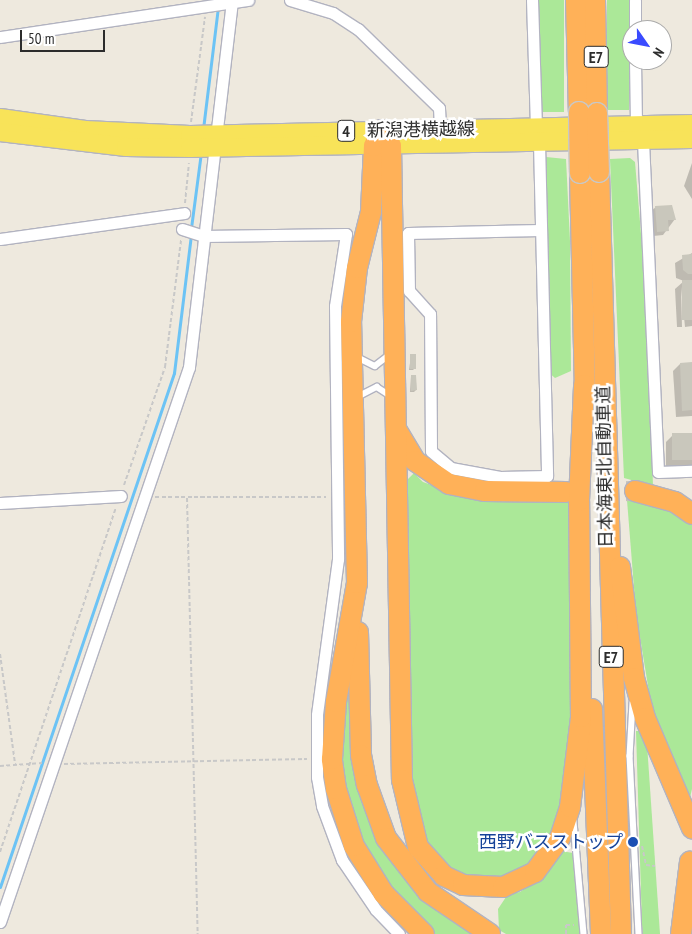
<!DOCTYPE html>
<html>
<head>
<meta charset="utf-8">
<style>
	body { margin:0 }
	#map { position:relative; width:692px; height:934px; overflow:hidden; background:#eee9de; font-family:"PT Sans Narrow","Noto Sans JP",sans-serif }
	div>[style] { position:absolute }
	.green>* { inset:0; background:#abe898; transform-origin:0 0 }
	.shadow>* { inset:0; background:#0003 }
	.stream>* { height:3px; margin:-1.5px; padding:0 1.5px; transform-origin:1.5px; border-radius:1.5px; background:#6cc3f5 }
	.building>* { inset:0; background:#c9c7bc; transform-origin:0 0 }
	.highway-tunnel>* { height:20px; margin-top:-10px; transform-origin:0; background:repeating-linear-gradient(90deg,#c7c3ba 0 20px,transparent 0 30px) }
	.path>* { height:2px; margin-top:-1px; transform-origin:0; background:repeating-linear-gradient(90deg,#c8c8c8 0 4px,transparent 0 6.5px) }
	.roads { filter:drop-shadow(1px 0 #b2b3c0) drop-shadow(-1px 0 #b2b3c0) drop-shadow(0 1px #b2b3c0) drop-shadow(0 -1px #b2b3c0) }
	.lane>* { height:5.5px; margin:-2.75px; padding:0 2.75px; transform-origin:2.75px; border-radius:2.75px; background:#fff }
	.street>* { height:11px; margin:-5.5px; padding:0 5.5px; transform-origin:5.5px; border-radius:5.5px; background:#fff }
	.primary>* { height:18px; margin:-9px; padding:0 9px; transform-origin:9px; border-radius:9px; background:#f8e359 }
	.highway>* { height:20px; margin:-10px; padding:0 10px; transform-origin:10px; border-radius:10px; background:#ffb158 }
	.bridges { filter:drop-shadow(1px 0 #c8c8c8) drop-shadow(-1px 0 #c8c8c8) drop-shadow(0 1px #c8c8c8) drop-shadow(0 -1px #c8c8c8) }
	.highway-bridge>* { height:20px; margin:-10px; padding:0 10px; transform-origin:10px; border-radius:10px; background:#ffb158 }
	.dots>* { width:14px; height:14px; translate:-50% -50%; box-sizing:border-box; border:2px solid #fff; border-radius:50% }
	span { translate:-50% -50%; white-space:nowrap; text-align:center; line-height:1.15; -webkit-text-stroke:5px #fff; paint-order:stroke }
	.shield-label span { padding:1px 4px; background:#fff; border:1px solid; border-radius:4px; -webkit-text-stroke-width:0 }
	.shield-label { font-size:16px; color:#2c2c2c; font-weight:700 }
	.street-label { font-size:18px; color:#2c2c2c }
	.transit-label { font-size:18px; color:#164399 }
	.right { translate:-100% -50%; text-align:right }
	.north { position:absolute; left:622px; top:20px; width:50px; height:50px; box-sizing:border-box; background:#fff; border:1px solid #ababab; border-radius:50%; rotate:123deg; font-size:14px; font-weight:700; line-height:20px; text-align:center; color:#2c2c2c }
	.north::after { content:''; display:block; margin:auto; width:18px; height:22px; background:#3a4bff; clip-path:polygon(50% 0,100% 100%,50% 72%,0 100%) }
	.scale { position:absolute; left:20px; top:30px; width:85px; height:22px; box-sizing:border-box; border:2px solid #2c2c2c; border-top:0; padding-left:6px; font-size:15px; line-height:18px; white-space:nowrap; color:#2c2c2c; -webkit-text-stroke:4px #fff; paint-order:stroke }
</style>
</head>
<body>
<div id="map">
	<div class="green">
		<div style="left:539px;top:0;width:25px;height:112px"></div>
		<div style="left:607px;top:0;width:22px;height:110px"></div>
		<div style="clip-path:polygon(546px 157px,566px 159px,570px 241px,571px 371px,555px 378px,547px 371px)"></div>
		<div style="clip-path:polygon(630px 158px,635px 162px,647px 306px,653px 486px,624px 478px,610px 159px)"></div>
		<div style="clip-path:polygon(414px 473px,423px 482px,468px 498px,568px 499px,571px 730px,560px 816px,549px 842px,529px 865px,508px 877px,465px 878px,442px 863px,427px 847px,410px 781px,404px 483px)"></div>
		<div style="clip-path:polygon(627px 500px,680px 514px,692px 525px,692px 789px,688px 806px,651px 704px,636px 613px)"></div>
		<div style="clip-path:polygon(349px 674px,370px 819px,482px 934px,430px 934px,370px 864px,338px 776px,340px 710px)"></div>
		<div style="clip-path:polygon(636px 731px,643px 731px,647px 744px,660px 934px,643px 934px,642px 925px)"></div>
		<div style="clip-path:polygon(561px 851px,573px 853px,581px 934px,506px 934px,499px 930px,498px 909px,508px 894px,520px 892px,545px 874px)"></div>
	</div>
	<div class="shadow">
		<div style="clip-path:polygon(692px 163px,692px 199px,684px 186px)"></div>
		<div style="clip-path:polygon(656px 207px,675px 219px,663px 235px,653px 236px,651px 211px)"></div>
		<div style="clip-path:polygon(692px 253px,692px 326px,685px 327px,681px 287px,682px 327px,677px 327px,675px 289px,684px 281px,676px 278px,675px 263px)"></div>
		<div style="clip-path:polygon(411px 356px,415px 368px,413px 370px,409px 370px)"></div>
		<div style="clip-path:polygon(692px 363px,692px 416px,676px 417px,673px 371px,680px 364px)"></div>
		<div style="clip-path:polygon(411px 376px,416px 390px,414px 392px,410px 392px)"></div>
		<div style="clip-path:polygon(692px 434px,692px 466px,666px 467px,666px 442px,673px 435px)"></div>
	</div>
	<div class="stream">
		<div style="left:203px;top:129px;width:124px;rotate:-83deg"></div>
		<div style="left:191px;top:228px;width:77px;rotate:-82.5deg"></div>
		<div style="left:0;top:887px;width:543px;rotate:-71.3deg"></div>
		<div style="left:174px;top:373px;width:140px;rotate:-83deg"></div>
	</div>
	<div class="building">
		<div style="clip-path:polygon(672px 205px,676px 220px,668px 220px,669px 231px,657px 232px,655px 206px)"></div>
		<div style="clip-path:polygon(692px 254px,692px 274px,688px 274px,683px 270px,682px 255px)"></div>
		<div style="left:692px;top:280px;width:40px;height:10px;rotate:90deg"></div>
		<div style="left:416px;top:354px;width:15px;height:6px;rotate:90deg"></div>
		<div style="clip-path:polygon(692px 362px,692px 410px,682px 411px,680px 363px)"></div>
		<div style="clip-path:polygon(411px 375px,416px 375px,417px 390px,411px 391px)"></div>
		<div style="left:672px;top:433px;width:20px;height:27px"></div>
	</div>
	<div class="highway-tunnel">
		<div style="left:566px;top:492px;width:69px;rotate:-0.8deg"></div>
	</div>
	<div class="path">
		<div style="left:191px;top:122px;width:106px;rotate:-82.4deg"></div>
		<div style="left:185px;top:203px;width:40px;rotate:-84.3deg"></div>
		<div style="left:124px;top:485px;width:125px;rotate:-70.8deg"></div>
		<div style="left:165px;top:367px;width:128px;rotate:-82.8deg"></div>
		<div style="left:155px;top:497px;width:171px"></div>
		<div style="left:187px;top:498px;width:436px;rotate:88.6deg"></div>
		<div style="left:0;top:654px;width:111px;rotate:82.2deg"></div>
		<div style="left:64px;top:764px;width:243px;rotate:-1.2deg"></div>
		<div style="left:0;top:766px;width:42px;rotate:-4.1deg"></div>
		<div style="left:642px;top:846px;width:19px;rotate:78deg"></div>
		<div style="left:646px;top:865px;width:9px;rotate:6deg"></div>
		<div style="left:0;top:852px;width:363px;rotate:-71.4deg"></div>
		<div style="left:566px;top:934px;width:9px;rotate:-90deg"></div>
		<div style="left:566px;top:925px;width:8px"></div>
	</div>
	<div class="roads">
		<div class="lane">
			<div style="left:357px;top:357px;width:20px;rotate:27deg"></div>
			<div style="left:375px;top:366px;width:16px;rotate:-38deg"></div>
			<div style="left:359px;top:396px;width:20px;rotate:-27deg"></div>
			<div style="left:377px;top:387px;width:17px;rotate:33deg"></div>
			<div style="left:633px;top:703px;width:53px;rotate:93.2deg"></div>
			<div style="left:630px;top:756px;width:178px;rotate:87.1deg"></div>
			<div style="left:574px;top:822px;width:112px;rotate:84.9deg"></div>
		</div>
		<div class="street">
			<div style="left:290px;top:0;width:45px;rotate:16.8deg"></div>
			<div style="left:333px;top:13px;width:30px;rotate:33deg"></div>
			<div style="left:358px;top:29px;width:113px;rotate:44.3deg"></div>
			<div style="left:439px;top:108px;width:21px;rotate:87deg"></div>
			<div style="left:532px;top:0;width:127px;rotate:88.2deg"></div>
			<div style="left:635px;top:0;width:30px;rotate:90deg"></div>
			<div style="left:0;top:37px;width:251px;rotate:-8.5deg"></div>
			<div style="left:635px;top:60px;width:65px;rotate:89.1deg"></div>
			<div style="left:643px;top:141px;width:331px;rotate:87.4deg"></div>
			<div style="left:658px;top:472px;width:34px;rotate:-2deg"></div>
			<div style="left:539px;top:143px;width:333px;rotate:88.6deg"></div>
			<div style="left:547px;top:476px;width:47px;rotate:178.8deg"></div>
			<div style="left:500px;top:477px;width:50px;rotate:-169.6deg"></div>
			<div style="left:451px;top:468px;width:26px;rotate:-140deg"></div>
			<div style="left:431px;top:451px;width:137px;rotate:-90.4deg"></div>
			<div style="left:430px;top:314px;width:31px;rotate:-132deg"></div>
			<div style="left:409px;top:291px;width:58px;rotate:-91deg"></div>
			<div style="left:408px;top:233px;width:133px;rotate:-1.3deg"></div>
			<div style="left:182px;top:229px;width:22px;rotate:18deg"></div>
			<div style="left:203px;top:236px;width:143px;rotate:-0.8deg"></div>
			<div style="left:346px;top:234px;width:73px;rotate:98.7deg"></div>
			<div style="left:335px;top:306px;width:253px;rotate:89.3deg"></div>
			<div style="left:338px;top:559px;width:157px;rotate:97.7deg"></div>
			<div style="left:317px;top:715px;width:62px;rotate:90deg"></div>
			<div style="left:317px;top:777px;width:29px;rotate:80deg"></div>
			<div style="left:322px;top:806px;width:58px;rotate:69.7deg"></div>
			<div style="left:342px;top:860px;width:60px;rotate:55.8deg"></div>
			<div style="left:376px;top:910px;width:33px;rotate:46deg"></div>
			<div style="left:0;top:239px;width:186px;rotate:-8deg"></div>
			<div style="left:0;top:503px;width:121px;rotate:-3.3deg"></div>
			<div style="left:0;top:922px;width:586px;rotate:-71.19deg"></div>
			<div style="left:189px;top:367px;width:370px;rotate:-83.3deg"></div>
		</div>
		<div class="primary">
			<div style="left:0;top:118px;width:86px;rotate:8deg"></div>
			<div style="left:85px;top:130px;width:105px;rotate:2.7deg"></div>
			<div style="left:190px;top:135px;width:502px;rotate:-1.26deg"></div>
			<div style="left:0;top:132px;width:127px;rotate:6.8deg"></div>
			<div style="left:126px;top:147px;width:64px;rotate:0.9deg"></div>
			<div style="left:190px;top:148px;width:502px;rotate:-1.03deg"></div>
		</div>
		<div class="highway">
			<div style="left:576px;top:0;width:112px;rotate:88.5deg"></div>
			<div style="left:595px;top:0;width:113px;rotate:89deg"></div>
			<div style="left:599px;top:172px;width:762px;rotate:88.35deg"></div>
			<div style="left:580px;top:173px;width:224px;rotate:88.7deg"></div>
			<div style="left:396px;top:429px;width:37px;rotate:59deg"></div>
			<div style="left:415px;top:461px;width:41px;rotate:34.1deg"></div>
			<div style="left:449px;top:484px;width:37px;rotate:11deg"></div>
			<div style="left:485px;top:491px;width:81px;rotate:0.7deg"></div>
			<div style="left:635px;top:491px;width:41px;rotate:15.4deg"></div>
			<div style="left:675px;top:502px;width:21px;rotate:35deg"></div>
			<div style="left:620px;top:567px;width:112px;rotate:82.8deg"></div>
			<div style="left:634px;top:678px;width:41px;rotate:74.6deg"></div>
			<div style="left:645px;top:718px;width:120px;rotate:66.9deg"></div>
			<div style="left:358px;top:632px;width:123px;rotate:88.6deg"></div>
			<div style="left:361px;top:755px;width:31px;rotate:79deg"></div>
			<div style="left:367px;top:785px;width:56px;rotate:70.3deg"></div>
			<div style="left:386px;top:838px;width:68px;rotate:52.1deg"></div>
			<div style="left:428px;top:892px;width:75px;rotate:34.1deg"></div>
			<div style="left:592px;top:709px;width:225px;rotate:87.7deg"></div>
			<div style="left:424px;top:934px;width:57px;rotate:-135deg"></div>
			<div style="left:384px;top:894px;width:57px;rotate:-122deg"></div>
			<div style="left:354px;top:846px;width:60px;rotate:-107.5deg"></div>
			<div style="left:336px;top:789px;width:30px;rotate:-98deg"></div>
			<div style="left:332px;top:759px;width:57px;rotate:-86deg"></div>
			<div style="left:336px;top:702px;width:121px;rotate:-80deg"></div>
			<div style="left:357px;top:583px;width:261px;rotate:-91.3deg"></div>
			<div style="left:351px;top:322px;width:54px;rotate:-83.7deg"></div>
			<div style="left:357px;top:268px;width:58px;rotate:-76deg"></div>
			<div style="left:371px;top:212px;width:66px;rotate:-87.4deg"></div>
			<div style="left:374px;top:146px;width:17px;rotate:-66deg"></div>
			<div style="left:381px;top:130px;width:19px;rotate:58deg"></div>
			<div style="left:391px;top:146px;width:634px;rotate:89.01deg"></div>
			<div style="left:402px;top:780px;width:69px;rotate:76.6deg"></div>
			<div style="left:418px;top:847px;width:39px;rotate:48deg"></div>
			<div style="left:444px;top:876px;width:21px;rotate:25deg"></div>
			<div style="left:463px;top:885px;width:40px;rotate:2.9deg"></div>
			<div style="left:503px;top:887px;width:35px;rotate:-25deg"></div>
			<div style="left:535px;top:872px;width:42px;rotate:-53.7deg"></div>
			<div style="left:560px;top:838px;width:33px;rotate:-72deg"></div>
			<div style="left:570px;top:807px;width:91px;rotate:-83deg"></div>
			<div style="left:581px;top:717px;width:216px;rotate:-90.5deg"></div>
			<div style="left:579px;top:501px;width:116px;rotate:-87.5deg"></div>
			<div style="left:681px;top:934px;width:73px;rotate:-82.9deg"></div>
		</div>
	</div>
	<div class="bridges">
		<div class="highway-bridge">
			<div style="left:579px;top:112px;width:61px;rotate:89.1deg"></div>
			<div style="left:597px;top:113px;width:59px;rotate:88.1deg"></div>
		</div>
	</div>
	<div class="dots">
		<div style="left:633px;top:842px;background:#1a4fb4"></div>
	</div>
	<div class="shield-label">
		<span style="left:596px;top:57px">E7</span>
		<span style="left:346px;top:131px">4</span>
		<span style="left:611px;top:657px">E7</span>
	</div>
	<div class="street-label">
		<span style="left:421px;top:130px;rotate:-1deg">新潟港横越線</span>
		<span style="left:605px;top:467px;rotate:-91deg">日本海東北自動車道</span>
	</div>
	<div class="transit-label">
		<span class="right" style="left:623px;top:842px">西野バスストップ</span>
	</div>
	<div class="north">N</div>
	<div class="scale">50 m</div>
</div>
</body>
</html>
